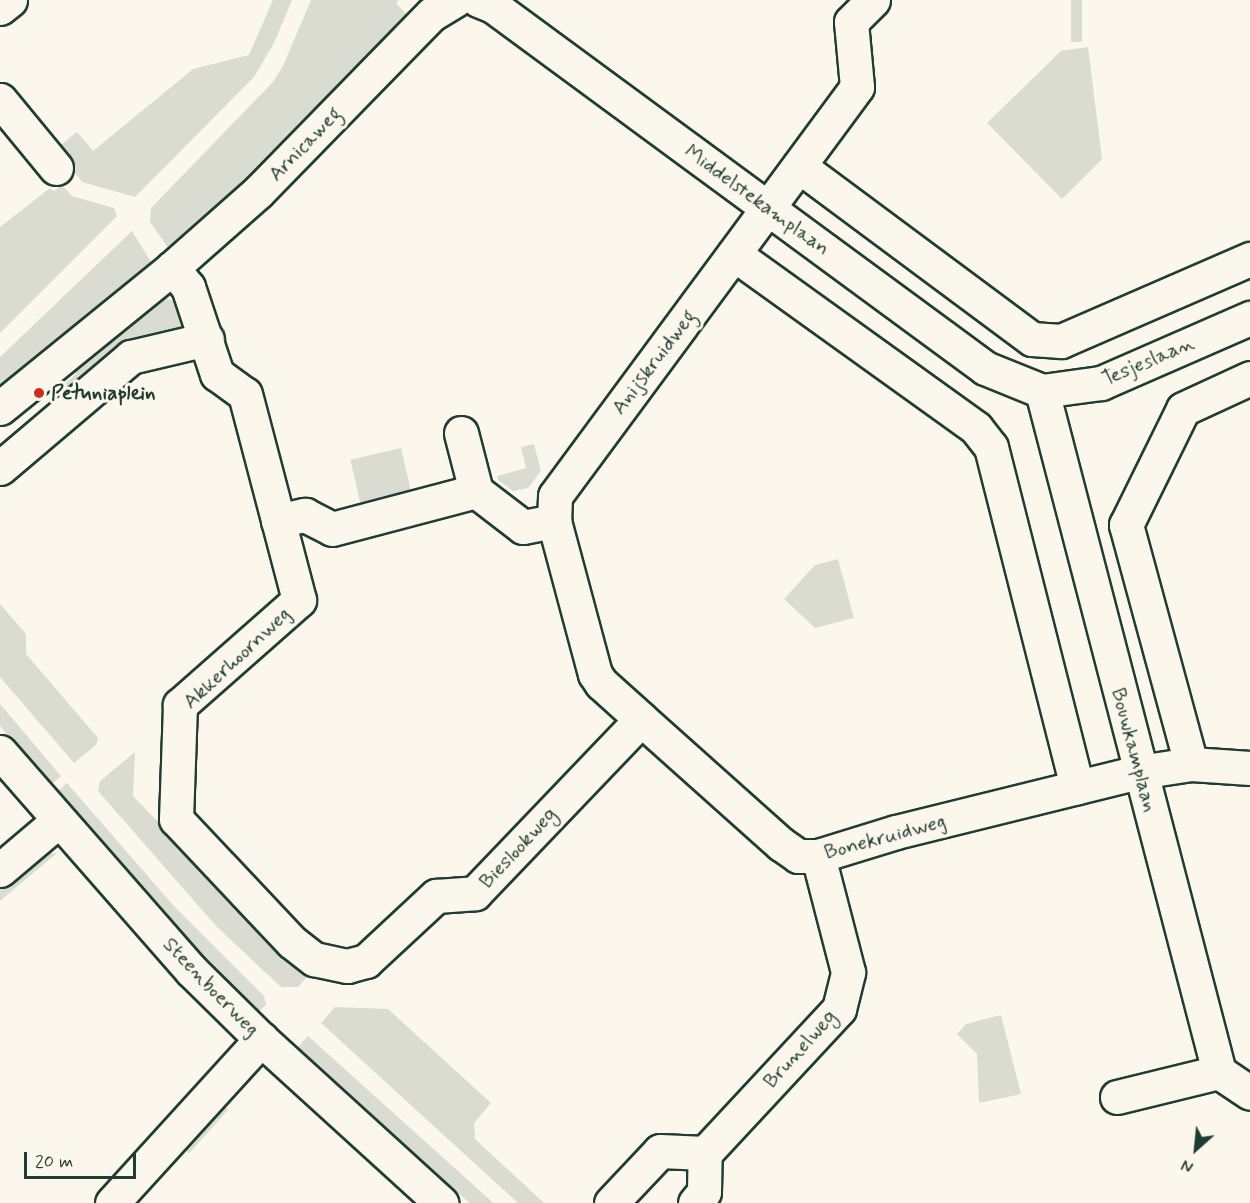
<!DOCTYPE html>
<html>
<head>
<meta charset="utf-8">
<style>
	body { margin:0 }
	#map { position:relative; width:1250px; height:1203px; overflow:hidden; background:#fbf7ec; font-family:Mynerve,sans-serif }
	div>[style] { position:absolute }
	.green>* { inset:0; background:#dbdcd1; transform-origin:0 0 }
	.roads { filter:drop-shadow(2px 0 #1f3d34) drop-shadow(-2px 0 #1f3d34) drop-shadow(0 2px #1f3d34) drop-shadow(0 -2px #1f3d34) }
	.minor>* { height:33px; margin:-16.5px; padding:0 16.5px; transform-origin:16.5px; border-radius:16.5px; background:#fbf7ec }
	.dots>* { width:16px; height:16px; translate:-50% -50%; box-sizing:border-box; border:3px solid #fbf7ec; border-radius:50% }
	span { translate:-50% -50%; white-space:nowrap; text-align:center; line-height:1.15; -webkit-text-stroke:6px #fbf7ec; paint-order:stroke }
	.street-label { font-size:21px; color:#1f3d34 }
	.poi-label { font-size:21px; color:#1f3d34; font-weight:700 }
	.left { translate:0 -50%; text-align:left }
	.north { position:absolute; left:1166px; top:1119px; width:60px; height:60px; -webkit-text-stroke:4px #fbf7ec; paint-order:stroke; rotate:207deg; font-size:16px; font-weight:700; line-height:24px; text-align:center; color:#1f3d34 }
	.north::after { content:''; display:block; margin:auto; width:21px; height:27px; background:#1f3d34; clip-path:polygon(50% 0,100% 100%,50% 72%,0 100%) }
	.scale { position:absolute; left:24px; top:1152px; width:112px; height:27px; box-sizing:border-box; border:3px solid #1f3d34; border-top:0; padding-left:8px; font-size:18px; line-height:21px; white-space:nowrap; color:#1f3d34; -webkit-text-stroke:4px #fbf7ec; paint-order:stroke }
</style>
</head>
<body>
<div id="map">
	<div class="green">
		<div style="clip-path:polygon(273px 0,292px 0,274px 43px,254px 77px,135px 197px,82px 182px,57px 148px,77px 132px,93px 151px,193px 69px,249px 55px)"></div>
		<div style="clip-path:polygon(311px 0,399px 0,396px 3px,410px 18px,246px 182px,171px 246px,167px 246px,150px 222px,151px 208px,273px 82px,283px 66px)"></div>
		<div style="left:1071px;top:0;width:11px;height:42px"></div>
		<div style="clip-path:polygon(1088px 47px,1102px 159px,1062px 199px,987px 123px,1061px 51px)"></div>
		<div style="clip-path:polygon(62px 185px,72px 196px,114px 208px,117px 216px,0 333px,0 227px,50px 188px,54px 191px)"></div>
		<div style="clip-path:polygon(132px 231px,151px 262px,0 388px,0 357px)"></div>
		<div style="clip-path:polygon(162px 297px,177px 302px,186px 329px,68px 394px,62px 386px,76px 374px,71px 370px)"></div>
		<div style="clip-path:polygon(534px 444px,541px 471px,528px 488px,513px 491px,498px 480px,497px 476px,526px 468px,521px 447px)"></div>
		<div style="left:401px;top:448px;width:47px;height:52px;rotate:77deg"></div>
		<div style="clip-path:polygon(838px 559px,854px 618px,815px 628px,784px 599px,815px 565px)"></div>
		<div style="clip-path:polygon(0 604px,26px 634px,26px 654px,98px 738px,96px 745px,74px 763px,0 677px)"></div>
		<div style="clip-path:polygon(0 704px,61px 776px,51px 785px,0 726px)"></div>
		<div style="clip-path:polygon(135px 752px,133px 796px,307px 977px,298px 987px,281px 987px,216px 926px,98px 791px,100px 781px)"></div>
		<div style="clip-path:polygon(67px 783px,172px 904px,264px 996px,266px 1005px,258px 1012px,203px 961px,57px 792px)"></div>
		<div style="clip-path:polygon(46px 853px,57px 853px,0 901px,0 885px)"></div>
		<div style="clip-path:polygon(335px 1007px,388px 1009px,491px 1103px,474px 1123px,475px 1139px,544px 1203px,518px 1203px,321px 1023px)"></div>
		<div style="clip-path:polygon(1001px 1015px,1021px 1094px,979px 1103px,977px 1054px,957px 1034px,966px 1024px)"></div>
		<div style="left:308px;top:1036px;width:248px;height:16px;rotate:42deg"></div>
		<div style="left:219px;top:1102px;width:12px;height:58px;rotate:42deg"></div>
	</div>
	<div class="roads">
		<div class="minor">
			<div style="left:478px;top:0;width:16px;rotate:22deg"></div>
			<div style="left:493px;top:6px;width:611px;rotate:36.34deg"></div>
			<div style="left:985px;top:368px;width:61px;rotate:22deg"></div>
			<div style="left:873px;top:0;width:31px;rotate:135deg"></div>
			<div style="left:851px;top:22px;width:65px;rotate:84.7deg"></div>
			<div style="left:857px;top:87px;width:508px;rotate:126.44deg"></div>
			<div style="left:555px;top:496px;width:25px;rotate:92deg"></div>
			<div style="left:554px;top:521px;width:158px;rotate:75deg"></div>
			<div style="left:595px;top:674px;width:11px;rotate:56deg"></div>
			<div style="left:601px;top:683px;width:54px;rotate:42deg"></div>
			<div style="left:641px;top:719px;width:188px;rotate:41.8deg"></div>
			<div style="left:781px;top:844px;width:21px;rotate:35deg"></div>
			<div style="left:798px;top:856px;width:20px"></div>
			<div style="left:818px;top:856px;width:82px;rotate:-17.1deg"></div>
			<div style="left:896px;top:832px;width:250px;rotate:-13.9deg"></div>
			<div style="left:1139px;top:772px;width:53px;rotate:-8.7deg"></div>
			<div style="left:1191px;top:764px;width:59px;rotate:3.9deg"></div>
			<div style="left:0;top:8px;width:13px;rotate:-39deg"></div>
			<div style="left:0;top:100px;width:88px;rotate:50.5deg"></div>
			<div style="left:799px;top:166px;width:290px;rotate:36.6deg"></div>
			<div style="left:1032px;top:339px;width:29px;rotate:4deg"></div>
			<div style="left:1061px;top:341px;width:206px;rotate:-23.5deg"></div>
			<div style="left:734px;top:254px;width:298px;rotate:35.7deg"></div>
			<div style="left:976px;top:428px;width:24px;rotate:52deg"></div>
			<div style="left:991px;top:447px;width:351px;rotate:75.8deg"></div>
			<div style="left:172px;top:268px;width:25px;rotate:50deg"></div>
			<div style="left:188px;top:287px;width:92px;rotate:71.6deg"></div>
			<div style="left:217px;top:374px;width:34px;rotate:36deg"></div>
			<div style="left:245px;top:394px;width:213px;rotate:75.3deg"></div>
			<div style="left:299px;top:600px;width:159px;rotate:138.6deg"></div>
			<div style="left:180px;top:705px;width:114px;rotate:92deg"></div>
			<div style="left:176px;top:819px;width:169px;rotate:46.7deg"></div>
			<div style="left:292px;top:942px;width:28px;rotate:38deg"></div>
			<div style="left:314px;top:959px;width:34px;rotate:12deg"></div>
			<div style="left:347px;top:966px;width:20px;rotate:-15deg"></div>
			<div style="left:366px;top:961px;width:96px;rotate:-42.9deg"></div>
			<div style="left:436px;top:896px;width:39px;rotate:-4deg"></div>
			<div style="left:475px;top:893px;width:240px;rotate:-46.3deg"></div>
			<div style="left:1042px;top:391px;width:704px;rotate:75.43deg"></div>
			<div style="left:1219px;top:1072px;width:37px;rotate:34deg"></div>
			<div style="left:1042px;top:391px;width:60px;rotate:-7.7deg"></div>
			<div style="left:1101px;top:383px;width:163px;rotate:-23.6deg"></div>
			<div style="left:0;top:408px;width:222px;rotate:-39.1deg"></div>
			<div style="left:172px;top:268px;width:115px;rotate:-41.5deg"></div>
			<div style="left:258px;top:192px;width:249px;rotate:-45.7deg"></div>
			<div style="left:432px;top:14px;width:27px;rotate:-31deg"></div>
			<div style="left:461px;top:433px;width:60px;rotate:75.5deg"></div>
			<div style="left:0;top:468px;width:172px;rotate:-40.3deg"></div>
			<div style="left:131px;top:357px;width:78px;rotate:-13.3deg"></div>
			<div style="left:278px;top:521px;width:28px;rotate:-13deg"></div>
			<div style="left:305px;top:515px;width:30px;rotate:27deg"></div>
			<div style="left:332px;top:529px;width:149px;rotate:-14.8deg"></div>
			<div style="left:476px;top:491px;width:59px;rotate:37.5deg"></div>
			<div style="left:523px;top:527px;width:32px;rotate:-11deg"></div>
			<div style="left:0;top:752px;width:291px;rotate:48.8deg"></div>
			<div style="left:192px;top:971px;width:97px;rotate:44.6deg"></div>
			<div style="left:261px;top:1039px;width:244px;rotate:42.3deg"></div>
			<div style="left:1191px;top:764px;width:248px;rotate:-105.2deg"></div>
			<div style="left:1126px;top:525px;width:129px;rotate:-63.8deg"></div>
			<div style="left:1183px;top:409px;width:74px;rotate:-24.8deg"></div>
			<div style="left:0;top:870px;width:76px;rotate:-40.2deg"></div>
			<div style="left:1117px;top:1097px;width:105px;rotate:-13.8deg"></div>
			<div style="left:112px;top:1203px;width:222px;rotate:-47.7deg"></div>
			<div style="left:611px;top:1203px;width:71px;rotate:-46.7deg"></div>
			<div style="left:660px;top:1151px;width:45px;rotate:2.5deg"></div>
			<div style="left:695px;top:1203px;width:14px;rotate:-51deg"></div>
			<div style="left:704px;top:1192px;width:39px;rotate:-89deg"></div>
			<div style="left:705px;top:1153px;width:197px;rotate:-47.1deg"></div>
			<div style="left:839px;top:1009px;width:38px;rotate:-76deg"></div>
			<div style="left:848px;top:972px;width:120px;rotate:-104.5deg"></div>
		</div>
	</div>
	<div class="dots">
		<div style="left:39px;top:393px;background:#c8321e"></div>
	</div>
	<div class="street-label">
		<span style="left:305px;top:144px;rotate:-46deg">Arnicaweg</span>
		<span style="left:757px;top:200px;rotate:36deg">Middelstekamplaan</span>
		<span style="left:1148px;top:361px;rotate:-23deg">Tesjeslaan</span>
		<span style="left:654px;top:362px;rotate:-53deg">Anijskruidweg</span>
		<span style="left:237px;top:658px;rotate:-43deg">Akkerhoornweg</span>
		<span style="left:1134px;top:750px;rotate:75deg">Bouwkamplaan</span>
		<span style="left:885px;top:837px;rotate:-15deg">Bonekruidweg</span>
		<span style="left:518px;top:848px;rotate:-47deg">Bieslookweg</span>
		<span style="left:211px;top:987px;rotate:46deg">Steenboerweg</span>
		<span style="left:800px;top:1049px;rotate:-48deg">Brunelweg</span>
	</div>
	<div class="poi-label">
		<span class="left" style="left:51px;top:393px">Petuniaplein</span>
	</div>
	<div class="north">N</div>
	<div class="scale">20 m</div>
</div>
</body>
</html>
